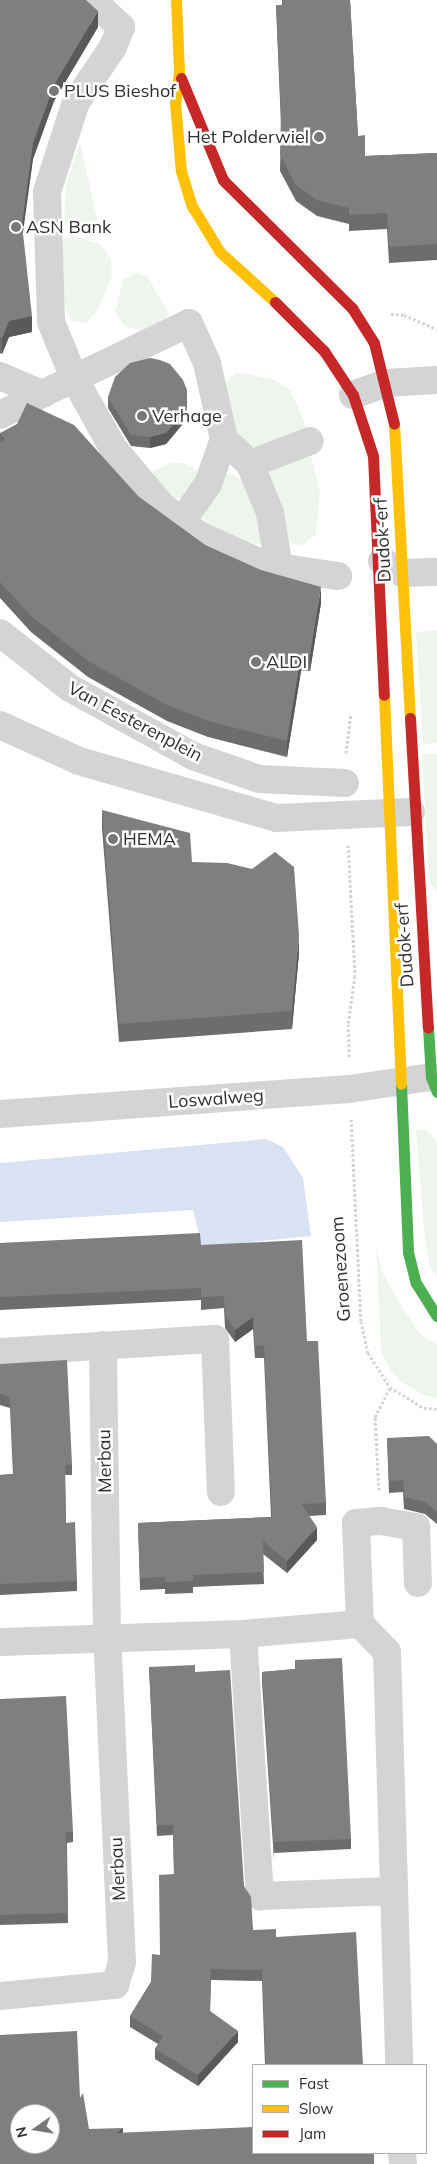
<!DOCTYPE html>
<html>
<head>
<meta charset="utf-8">
<style>
	body { margin:0 }
	#map { position:relative; width:437px; height:2164px; overflow:hidden; background:#fff; font-family:Mulish,sans-serif }
	div>[style] { position:absolute }
	.green>* { inset:0; background:#eef5ec }
	.water>* { inset:0; background:#d8e2f2 }
	.path>* { height:3px; margin-top:-1.5px; transform-origin:0; background:repeating-linear-gradient(90deg,#d4d4d4 0 2.5px,transparent 0 5px) }
	.street>* { height:28px; margin:-14px; padding:0 14px; transform-origin:14px; border-radius:14px; background:#d4d4d4 }
	.fast>* { height:11px; margin:-5.5px; padding:0 5.5px; transform-origin:5.5px; border-radius:5.5px; background:#4caf50 }
	.slow>* { height:11px; margin:-5.5px; padding:0 5.5px; transform-origin:5.5px; border-radius:5.5px; background:#ffc107 }
	.jam>* { height:11px; margin:-5.5px; padding:0 5.5px; transform-origin:5.5px; border-radius:5.5px; background:#c62828 }
	.wall>* { inset:0; background:#6d6d6d }
	.shaded-wall>* { inset:0; background:#595959 }
	.building>* { inset:0; background:#7f7f7f }
	.dots>* { width:14px; height:14px; translate:-50% -50%; box-sizing:border-box; border:2px solid #fff; border-radius:50% }
	span { translate:-50% -50%; white-space:nowrap; text-align:center; line-height:1.15; -webkit-text-stroke:5px #fff; paint-order:stroke }
	.poi-label { font-size:18px; color:#2f2f2f }
	.left { translate:0 -50%; text-align:left }
	.right { translate:-100% -50%; text-align:right }
	.street-label { font-size:18px; color:#2f2f2f }
	.legend { position:absolute; left:252px; top:2064px; width:175px; height:90px; box-sizing:border-box; background:#fff; border:1px solid #acacac; margin:0; padding:6px 9px; list-style:none; font-size:15px; color:#2f2f2f }
	.legend li { display:flex; align-items:center; gap:10px; height:25px }
	.legend b { width:25px; border:1px solid #acacac }
	.north { position:absolute; left:10px; top:2104px; width:50px; height:50px; box-sizing:border-box; background:#fff; border:1px solid #acacac; border-radius:50%; rotate:257deg; font-size:14px; font-weight:700; line-height:20px; text-align:center; color:#2f2f2f }
	.north::after { content:''; display:block; margin:auto; width:18px; height:22px; background:#787878; clip-path:polygon(50% 0,100% 100%,50% 72%,0 100%) }
</style>
</head>
<body>
<div id="map">
	<div class="green">
		<div style="clip-path:polygon(80px 142px,98px 223px,89px 229px,64px 225px,66px 186px)"></div>
		<div style="clip-path:polygon(73px 236px,100px 244px,111px 259px,112px 276px,98px 310px,87px 323px,72px 321px,66px 310px,61px 273px,61px 240px)"></div>
		<div style="clip-path:polygon(136px 273px,147px 276px,169px 314px,161px 330px,150px 333px,125px 326px,115px 313px,123px 280px)"></div>
		<div style="clip-path:polygon(236px 372px,275px 380px,291px 391px,306px 427px,296px 436px,250px 449px,235px 432px,225px 383px)"></div>
		<div style="clip-path:polygon(311px 455px,320px 493px,316px 534px,302px 546px,289px 543px,267px 473px,281px 456px)"></div>
		<div style="clip-path:polygon(169px 463px,184px 463px,197px 470px,201px 481px,186px 498px,173px 498px,155px 479px,154px 471px)"></div>
		<div style="clip-path:polygon(225px 474px,234px 475px,246px 483px,258px 498px,264px 545px,242px 542px,215px 531px,203px 519px,201px 512px)"></div>
		<div style="clip-path:polygon(437px 630px,437px 743px,423px 744px,416px 632px)"></div>
		<div style="clip-path:polygon(422px 754px,437px 754px,437px 892px,429px 882px)"></div>
		<div style="clip-path:polygon(416px 1130px,427px 1130px,437px 1142px,437px 1277px,430px 1269px,424px 1230px)"></div>
		<div style="clip-path:polygon(376px 1244px,382px 1272px,403px 1308px,419px 1333px,437px 1345px,437px 1398px,424px 1395px,401px 1382px,389px 1369px,381px 1350px)"></div>
	</div>
	<div class="water">
		<div style="clip-path:polygon(266px 1139px,283px 1147px,303px 1178px,311px 1236px,202px 1247px,193px 1210px,0 1222px,0 1163px)"></div>
	</div>
	<div class="path">
		<div style="left:391px;top:314px;width:13px;rotate:4deg"></div>
		<div style="left:404px;top:315px;width:36px;rotate:23deg"></div>
		<div style="left:346px;top:753px;width:38px;rotate:-83deg"></div>
		<div style="left:348px;top:845px;width:131px;rotate:86.9deg"></div>
		<div style="left:355px;top:976px;width:49px;rotate:98.3deg"></div>
		<div style="left:348px;top:1024px;width:34px;rotate:88deg"></div>
		<div style="left:351px;top:1119px;width:202px;rotate:87.2deg"></div>
		<div style="left:361px;top:1321px;width:33px;rotate:78deg"></div>
		<div style="left:368px;top:1353px;width:40px;rotate:57.1deg"></div>
		<div style="left:390px;top:1387px;width:40px;rotate:32deg"></div>
		<div style="left:424px;top:1408px;width:13px;rotate:4deg"></div>
		<div style="left:379px;top:1490px;width:73px;rotate:-93.1deg"></div>
		<div style="left:375px;top:1417px;width:34px;rotate:-63deg"></div>
	</div>
	<div class="street">
		<div style="left:92px;top:0;width:40px;rotate:43deg"></div>
		<div style="left:121px;top:27px;width:22px;rotate:112deg"></div>
		<div style="left:113px;top:47px;width:66px;rotate:123.9deg"></div>
		<div style="left:76px;top:102px;width:95px;rotate:107.9deg"></div>
		<div style="left:47px;top:192px;width:130px;rotate:88.2deg"></div>
		<div style="left:51px;top:322px;width:61px;rotate:67.7deg"></div>
		<div style="left:74px;top:378px;width:80px;rotate:60.9deg"></div>
		<div style="left:113px;top:448px;width:76px;rotate:49.8deg"></div>
		<div style="left:162px;top:506px;width:47px;rotate:38.1deg"></div>
		<div style="left:199px;top:535px;width:72px;rotate:24.4deg"></div>
		<div style="left:265px;top:565px;width:74px;rotate:8.6deg"></div>
		<div style="left:0;top:376px;width:46px;rotate:23.2deg"></div>
		<div style="left:42px;top:394px;width:47px;rotate:153.4deg"></div>
		<div style="left:42px;top:394px;width:163px;rotate:-25.8deg"></div>
		<div style="left:189px;top:323px;width:44px;rotate:65.8deg"></div>
		<div style="left:207px;top:363px;width:78px;rotate:77.4deg"></div>
		<div style="left:224px;top:439px;width:48px;rotate:109.6deg"></div>
		<div style="left:208px;top:484px;width:45px;rotate:125.1deg"></div>
		<div style="left:353px;top:395px;width:35px;rotate:-20deg"></div>
		<div style="left:386px;top:383px;width:51px;rotate:-3.4deg"></div>
		<div style="left:224px;top:439px;width:36px;rotate:44deg"></div>
		<div style="left:250px;top:464px;width:53px;rotate:67.8deg"></div>
		<div style="left:270px;top:513px;width:56px;rotate:80.7deg"></div>
		<div style="left:250px;top:464px;width:64px;rotate:-21deg"></div>
		<div style="left:382px;top:561px;width:23px;rotate:31deg"></div>
		<div style="left:402px;top:573px;width:35px;rotate:-2deg"></div>
		<div style="left:0;top:633px;width:89px;rotate:38.2deg"></div>
		<div style="left:70px;top:688px;width:141px;rotate:28.9deg"></div>
		<div style="left:193px;top:756px;width:70px;rotate:19.2deg"></div>
		<div style="left:259px;top:779px;width:86px;rotate:2.7deg"></div>
		<div style="left:0;top:725px;width:87px;rotate:24.5deg"></div>
		<div style="left:79px;top:761px;width:205px;rotate:16.1deg"></div>
		<div style="left:276px;top:818px;width:135px;rotate:-2.5deg"></div>
		<div style="left:0;top:1114px;width:350px;rotate:-4.1deg"></div>
		<div style="left:349px;top:1089px;width:83px;rotate:-8.3deg"></div>
		<div style="left:0;top:1352px;width:215px;rotate:-3.5deg"></div>
		<div style="left:215px;top:1339px;width:153px;rotate:87.8deg"></div>
		<div style="left:360px;top:1624px;width:101px;rotate:-92.3deg"></div>
		<div style="left:356px;top:1523px;width:25px;rotate:-5deg"></div>
		<div style="left:381px;top:1521px;width:36px;rotate:10deg"></div>
		<div style="left:416px;top:1527px;width:56px;rotate:88deg"></div>
		<div style="left:243px;top:1634px;width:263px;rotate:86.3deg"></div>
		<div style="left:260px;top:1896px;width:133px;rotate:-2.2deg"></div>
		<div style="left:0;top:1642px;width:243px;rotate:-1.9deg"></div>
		<div style="left:243px;top:1634px;width:117px;rotate:-4.9deg"></div>
		<div style="left:360px;top:1624px;width:39px;rotate:46deg"></div>
		<div style="left:387px;top:1652px;width:413px;rotate:88.3deg"></div>
		<div style="left:0;top:1996px;width:116px;rotate:-5.5deg"></div>
		<div style="left:115px;top:1985px;width:24px;rotate:-73deg"></div>
		<div style="left:122px;top:1962px;width:325px;rotate:-92.6deg"></div>
		<div style="left:107px;top:1637px;width:292px;rotate:-90.8deg"></div>
		<div style="left:402px;top:2153px;width:11px;rotate:85deg"></div>
	</div>
	<div class="fast">
		<div style="left:428px;top:1027px;width:50px;rotate:86.6deg"></div>
		<div style="left:431px;top:1077px;width:16px;rotate:68deg"></div>
		<div style="left:401px;top:1084px;width:168px;rotate:87.6deg"></div>
		<div style="left:408px;top:1252px;width:32px;rotate:76deg"></div>
		<div style="left:416px;top:1283px;width:39px;rotate:58deg"></div>
	</div>
	<div class="slow">
		<div style="left:176px;top:0;width:72px;rotate:87.6deg"></div>
		<div style="left:179px;top:72px;width:31px;rotate:97deg"></div>
		<div style="left:175px;top:103px;width:68px;rotate:85deg"></div>
		<div style="left:181px;top:171px;width:37px;rotate:73deg"></div>
		<div style="left:192px;top:206px;width:54px;rotate:58.7deg"></div>
		<div style="left:220px;top:252px;width:74px;rotate:42.3deg"></div>
		<div style="left:394px;top:424px;width:294px;rotate:86.9deg"></div>
		<div style="left:384px;top:695px;width:389px;rotate:87.5deg"></div>
	</div>
	<div class="jam">
		<div style="left:181px;top:78px;width:110px;rotate:67.6deg"></div>
		<div style="left:223px;top:180px;width:182px;rotate:44.8deg"></div>
		<div style="left:352px;top:308px;width:41px;rotate:57.8deg"></div>
		<div style="left:374px;top:343px;width:83px;rotate:76.1deg"></div>
		<div style="left:275px;top:302px;width:69px;rotate:45deg"></div>
		<div style="left:324px;top:351px;width:53px;rotate:56.6deg"></div>
		<div style="left:353px;top:395px;width:64px;rotate:71.8deg"></div>
		<div style="left:373px;top:456px;width:239px;rotate:87.4deg"></div>
		<div style="left:410px;top:718px;width:310px;rotate:86.7deg"></div>
	</div>
	<div class="wall">
		<div style="clip-path:polygon(0 0,98px 27px,54px 101px,33px 159px,22px 233px,32px 332px,9px 337px,2px 354px,0 353px)"></div>
		<div style="clip-path:polygon(282px 0,350px 0,358px 136px,365px 156px,437px 153px,437px 260px,389px 263px,387px 229px,349px 231px,349px 224px,317px 216px,296px 201px,280px 171px,281px 125px,276px 5px,282px 5px)"></div>
		<div style="clip-path:polygon(108px 397px,187px 401px,186px 420px,166px 444px,150px 448px,131px 446px,108px 408px)"></div>
		<div style="clip-path:polygon(0 433px,139px 497px,205px 545px,321px 603px,310px 671px,301px 671px,287px 757px,208px 737px,167px 721px,88px 677px,31px 632px,0 598px)"></div>
		<div style="clip-path:polygon(102px 810px,192px 862px,299px 953px,292px 1029px,119px 1042px,102px 828px)"></div>
		<div style="clip-path:polygon(0 1243px,201px 1245px,307px 1341px,326px 1503px,326px 1515px,309px 1516px,317px 1540px,287px 1573px,263px 1554px,264px 1584px,193px 1587px,193px 1593px,165px 1594px,165px 1589px,140px 1590px,138px 1523px,271px 1517px,264px 1358px,255px 1358px,253px 1329px,235px 1342px,225px 1328px,224px 1308px,201px 1310px,201px 1300px,0 1310px)"></div>
		<div style="clip-path:polygon(0 1364px,72px 1464px,72px 1475px,65px 1475px,66px 1523px,77px 1581px,77px 1591px,0 1595px,0 1475px,13px 1474px,10px 1408px,0 1405px)"></div>
		<div style="clip-path:polygon(387px 1438px,437px 1444px,437px 1524px,425px 1514px,404px 1509px,403px 1492px,389px 1493px)"></div>
		<div style="clip-path:polygon(295px 1660px,351px 1839px,351px 1849px,274px 1853px,274px 1860px,262px 1682px,262px 1672px,295px 1669px)"></div>
		<div style="clip-path:polygon(149px 1667px,195px 1672px,244px 1886px,253px 1930px,276px 1937px,363px 2065px,265px 2065px,262px 1981px,211px 1980px,210px 2011px,238px 2042px,198px 2086px,155px 2059px,155px 2049px,158px 2044px,130px 2027px,130px 2016px,151px 1982px,160px 1955px,174px 1874px,173px 1835px,157px 1836px)"></div>
		<div style="clip-path:polygon(0 1699px,73px 1832px,73px 1842px,67px 1843px,68px 1923px,0 1925px)"></div>
	</div>
	<div class="shaded-wall">
		<div style="clip-path:polygon(98px 11px,98px 27px,54px 101px,33px 159px,22px 240px,22px 224px,33px 143px,54px 85px)"></div>
		<div style="clip-path:polygon(32px 316px,32px 332px,9px 337px,2px 354px,2px 338px,9px 321px)"></div>
		<div style="clip-path:polygon(187px 390px,186px 420px,166px 444px,150px 448px,150px 437px)"></div>
		<div style="clip-path:polygon(321px 587px,321px 603px,310px 671px,310px 655px)"></div>
		<div style="clip-path:polygon(301px 655px,301px 671px,287px 757px,287px 741px)"></div>
		<div style="clip-path:polygon(299px 935px,299px 953px,292px 1029px,292px 1011px)"></div>
		<div style="clip-path:polygon(253px 1317px,253px 1329px,235px 1342px,235px 1330px)"></div>
		<div style="clip-path:polygon(317px 1527px,317px 1540px,287px 1573px,287px 1561px)"></div>
		<div style="clip-path:polygon(238px 2031px,238px 2042px,198px 2086px,198px 2075px)"></div>
		<div style="clip-path:polygon(123px 2128px,123px 2139px,115px 2133px)"></div>
	</div>
	<div class="building">
		<div style="clip-path:polygon(0 0,86px 0,98px 11px,54px 85px,33px 143px,22px 224px,32px 316px,9px 321px,2px 338px,0 337px)"></div>
		<div style="clip-path:polygon(283px 0,350px 0,358px 136px,365px 135px,365px 156px,437px 153px,437px 244px,389px 247px,387px 213px,349px 215px,349px 208px,317px 200px,296px 185px,280px 155px,281px 115px,276px 5px,283px 5px)"></div>
		<div style="clip-path:polygon(150px 358px,160px 360px,170px 364px,183px 380px,187px 390px,186px 410px,166px 433px,150px 437px,131px 435px,108px 397px,115px 377px,130px 363px)"></div>
		<div style="clip-path:polygon(27px 403px,74px 425px,139px 497px,205px 545px,261px 570px,321px 587px,310px 655px,301px 655px,287px 741px,208px 721px,167px 705px,88px 661px,31px 616px,0 582px,0 443px,5px 440px,0 433px,17px 424px)"></div>
		<div style="clip-path:polygon(102px 810px,190px 833px,192px 862px,227px 863px,252px 869px,275px 852px,294px 867px,299px 935px,292px 1011px,119px 1024px)"></div>
		<div style="clip-path:polygon(200px 1233px,201px 1245px,302px 1240px,307px 1341px,318px 1341px,326px 1503px,301px 1504px,317px 1527px,287px 1561px,263px 1541px,264px 1572px,193px 1575px,193px 1581px,165px 1582px,165px 1577px,140px 1578px,138px 1523px,272px 1517px,264px 1345px,255px 1346px,253px 1317px,235px 1330px,225px 1315px,224px 1296px,201px 1297px,201px 1288px,0 1297px,0 1243px)"></div>
		<div style="clip-path:polygon(67px 1360px,72px 1464px,65px 1465px,66px 1523px,75px 1522px,77px 1581px,0 1584px,0 1475px,14px 1474px,10px 1397px,0 1394px,0 1364px)"></div>
		<div style="clip-path:polygon(429px 1436px,437px 1444px,437px 1512px,425px 1502px,404px 1497px,403px 1480px,389px 1481px,387px 1438px)"></div>
		<div style="clip-path:polygon(342px 1658px,351px 1839px,273px 1842px,274px 1850px,262px 1672px,295px 1669px,295px 1660px)"></div>
		<div style="clip-path:polygon(195px 1665px,195px 1672px,230px 1670px,244px 1886px,251px 1897px,253px 1930px,276px 1929px,276px 1937px,356px 1932px,363px 2065px,266px 2065px,262px 1970px,211px 1969px,210px 2011px,238px 2031px,198px 2075px,155px 2049px,163px 2036px,130px 2016px,151px 1982px,152px 1954px,160px 1955px,159px 1875px,174px 1874px,173px 1825px,157px 1825px,149px 1667px)"></div>
		<div style="clip-path:polygon(66px 1696px,73px 1832px,66px 1832px,68px 1913px,0 1915px,0 1699px)"></div>
		<div style="clip-path:polygon(evenodd,77px 2031px,80px 2098px,83px 2093px,89px 2129px,123px 2128px,115px 2133px,253px 2127px,253px 2153px,374px 2153px,374px 2164px,0 2164px,0 2035px,77px 2031px,20px 2114px,50px 2114px,50px 2144px,20px 2144px,20px 2114px)"></div>
	</div>
	<div class="dots">
		<div style="left:54px;top:91px;background:#787878"></div>
		<div style="left:319px;top:137px;background:#787878"></div>
		<div style="left:16px;top:227px;background:#787878"></div>
		<div style="left:142px;top:416px;background:#787878"></div>
		<div style="left:256px;top:662px;background:#787878"></div>
		<div style="left:113px;top:839px;background:#787878"></div>
	</div>
	<div class="poi-label">
		<span class="left" style="left:64px;top:91px">PLUS Bieshof</span>
		<span class="right" style="left:309px;top:137px">Het Polderwiel</span>
		<span class="left" style="left:26px;top:227px">ASN Bank</span>
		<span class="left" style="left:152px;top:416px">Verhage</span>
		<span class="left" style="left:266px;top:662px">ALDI</span>
		<span class="left" style="left:123px;top:839px">HEMA</span>
	</div>
	<div class="street-label">
		<span style="left:383px;top:540px;rotate:-93deg">Dudok-erf</span>
		<span style="left:135px;top:722px;rotate:28deg">Van Eesterenplein</span>
		<span style="left:405px;top:945px;rotate:-94deg">Dudok-erf</span>
		<span style="left:216px;top:1099px;rotate:-4deg">Loswalweg</span>
		<span style="left:341px;top:1269px;rotate:-94deg">Groenezoom</span>
		<span style="left:105px;top:1461px;rotate:-91deg">Merbau</span>
		<span style="left:118px;top:1869px;rotate:-93deg">Merbau</span>
	</div>
	<ul class="legend">
	<li><b style="height:6px;background:#4caf50"></b>Fast</li>
	<li><b style="height:6px;background:#ffc107"></b>Slow</li>
	<li><b style="height:6px;background:#c62828"></b>Jam</li>
	</ul>
	<div class="north">N</div>
</div>
</body>
</html>
